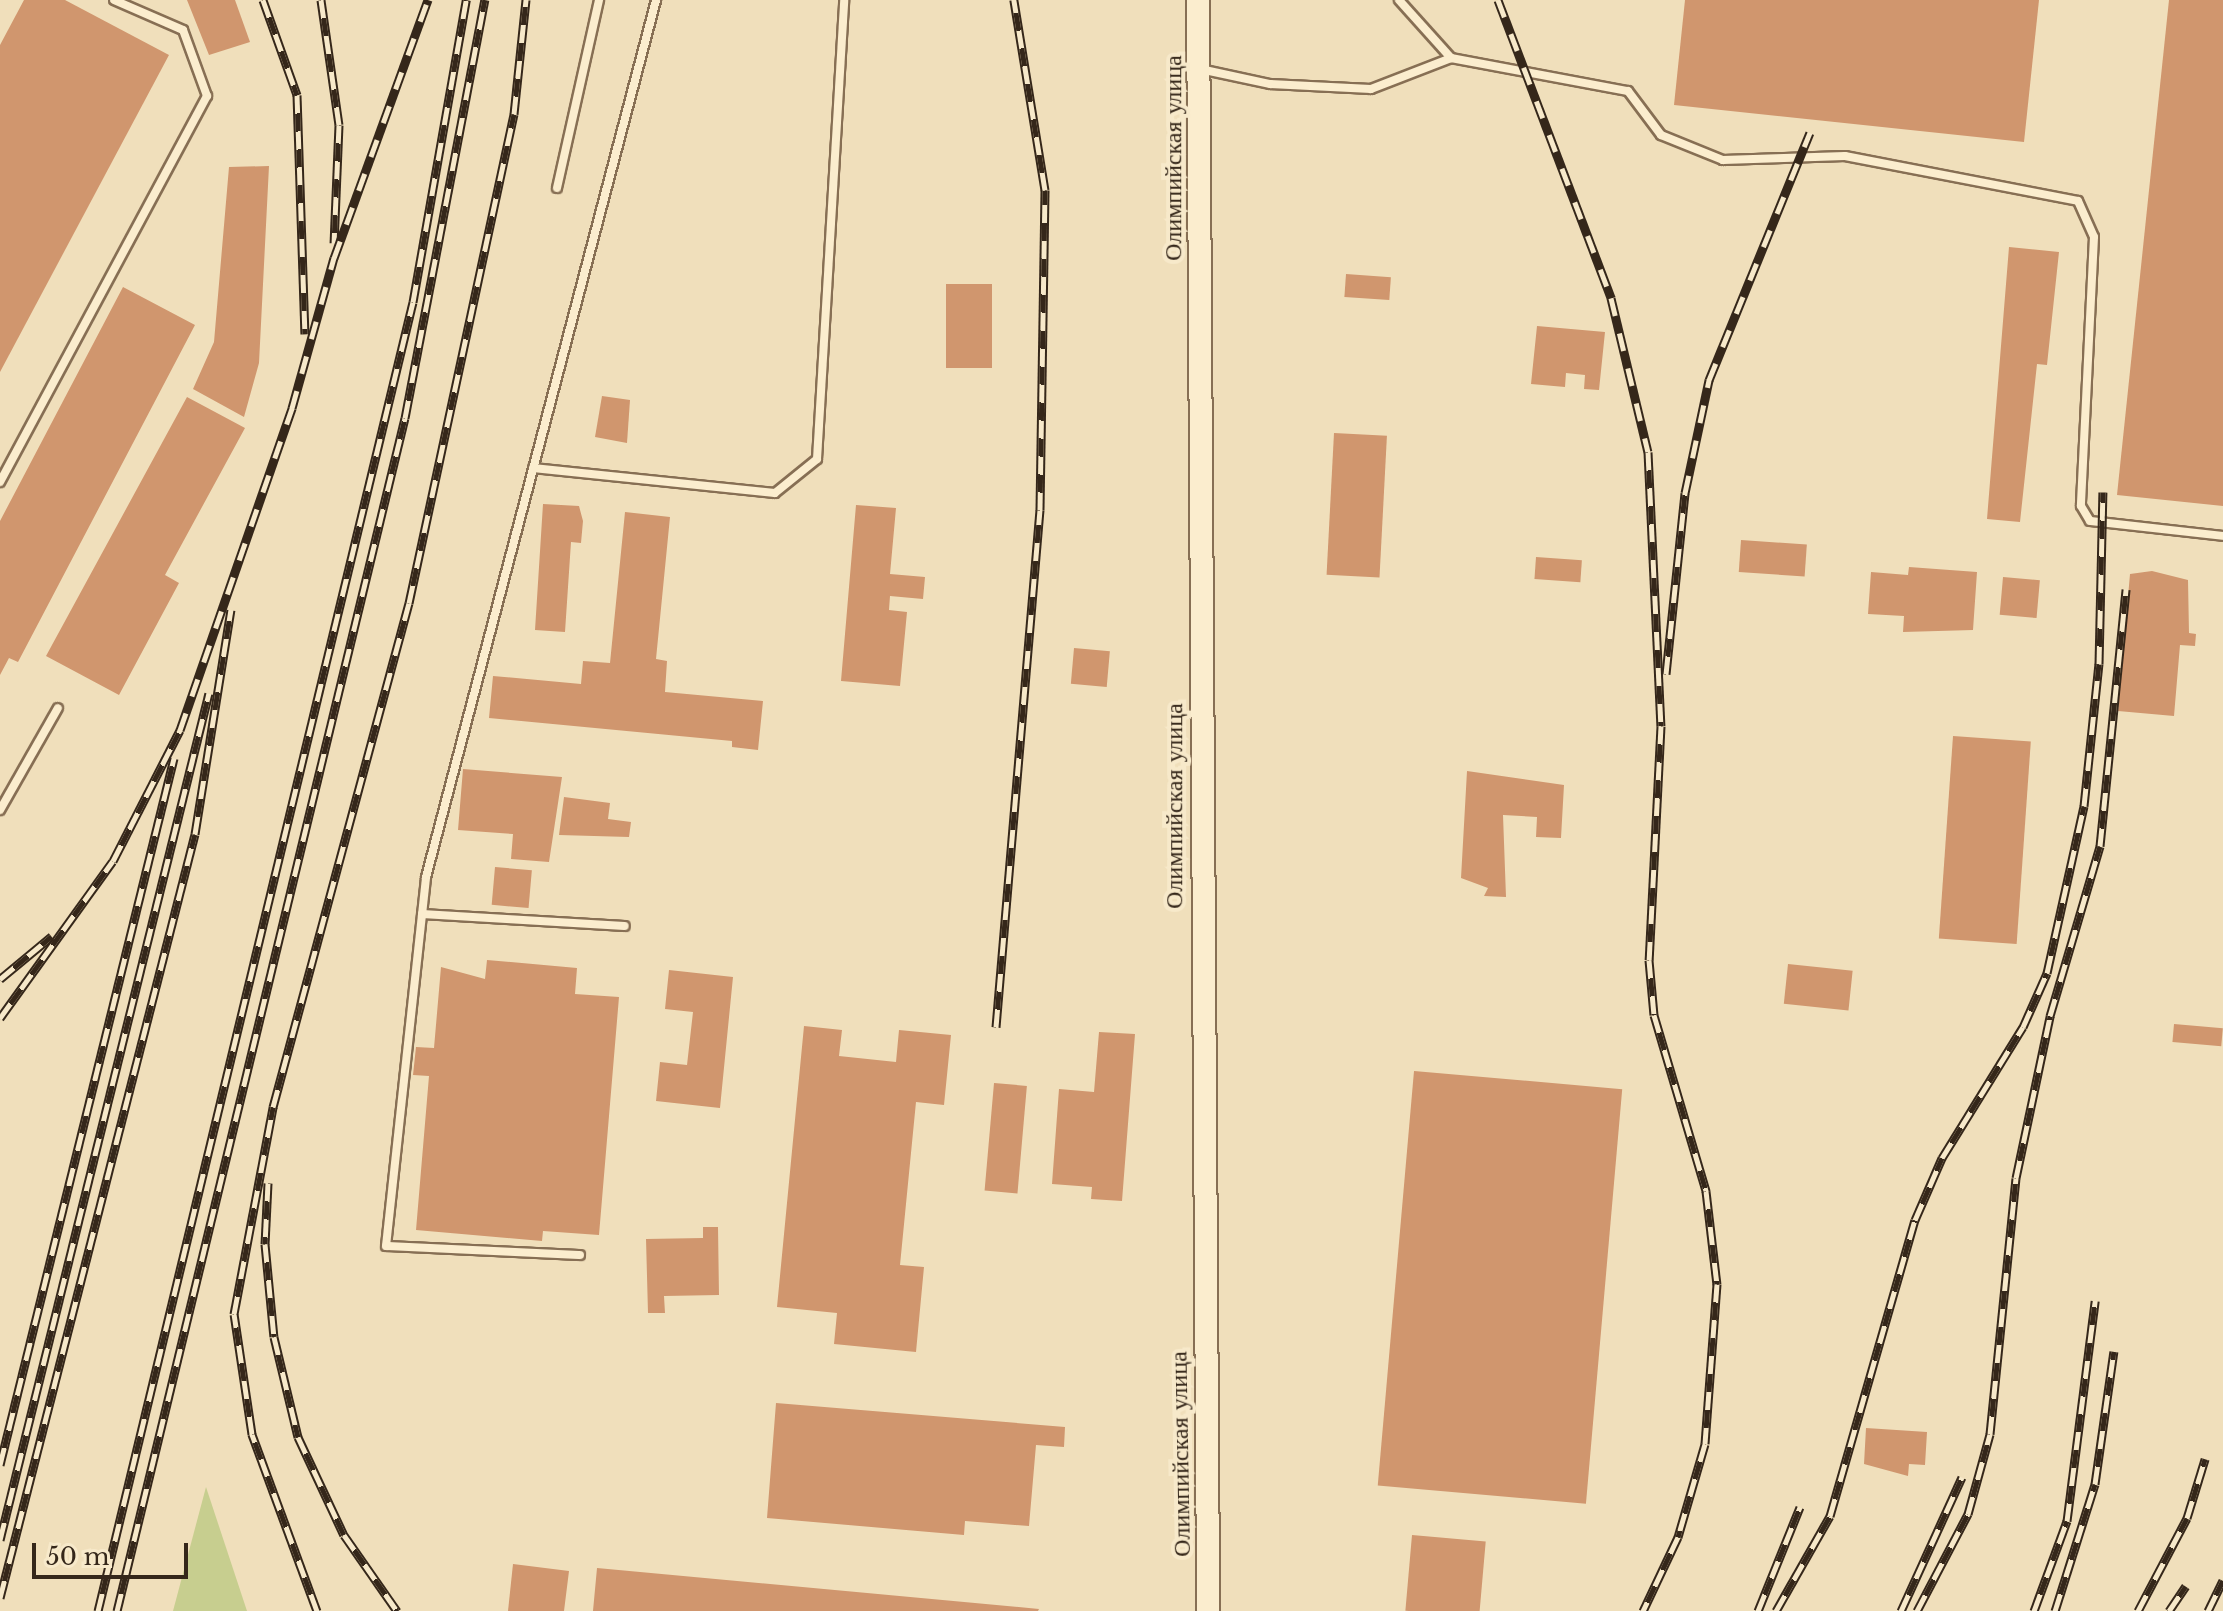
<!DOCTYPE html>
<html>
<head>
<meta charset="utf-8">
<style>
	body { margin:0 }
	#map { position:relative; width:2223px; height:1611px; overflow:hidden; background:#f0dfbb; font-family:"Libre Baskerville",serif }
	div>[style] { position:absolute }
	.green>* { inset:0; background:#c7ce8f }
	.building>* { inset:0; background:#d0966e; transform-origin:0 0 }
	.roads { filter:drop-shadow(2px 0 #876f54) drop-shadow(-2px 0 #876f54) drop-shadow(0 2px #876f54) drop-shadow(0 -2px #876f54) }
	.lane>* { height:8px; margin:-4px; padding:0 4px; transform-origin:4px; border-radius:4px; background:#fbedce }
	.secondary>* { height:22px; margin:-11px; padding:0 11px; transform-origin:11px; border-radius:11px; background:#fbedce }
	.rail>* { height:9px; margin-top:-4.5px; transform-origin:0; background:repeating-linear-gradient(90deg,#f7e9ca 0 18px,#35271a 0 36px); box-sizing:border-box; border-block:2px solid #35271a }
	span { translate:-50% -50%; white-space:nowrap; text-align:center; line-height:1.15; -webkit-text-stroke:8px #f7e9ca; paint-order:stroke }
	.street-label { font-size:24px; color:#35271a }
	.scale { position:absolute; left:32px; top:1543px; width:156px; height:36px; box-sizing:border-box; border:4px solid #35271a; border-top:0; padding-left:10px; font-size:24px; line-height:28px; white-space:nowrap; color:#35271a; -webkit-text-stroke:6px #f7e9ca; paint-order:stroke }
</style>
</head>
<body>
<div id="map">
	<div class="green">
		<div style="clip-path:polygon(206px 1487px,247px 1611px,173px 1611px)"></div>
	</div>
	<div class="building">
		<div style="clip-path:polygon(24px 0,65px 0,169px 55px,0 372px,0 45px)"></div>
		<div style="clip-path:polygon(187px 0,235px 0,250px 42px,209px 55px)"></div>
		<div style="clip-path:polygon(1685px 0,2039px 0,2024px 142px,1674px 105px)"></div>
		<div style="clip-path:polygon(2169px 0,2223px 0,2223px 506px,2117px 495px)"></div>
		<div style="clip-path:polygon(269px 166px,259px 363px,244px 417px,193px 389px,214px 342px,229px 167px)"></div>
		<div style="clip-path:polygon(2009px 247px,2059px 252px,2047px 365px,2037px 364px,2020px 522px,1987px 519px)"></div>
		<div style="left:1346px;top:274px;width:45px;height:23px;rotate:4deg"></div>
		<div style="left:946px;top:284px;width:46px;height:84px"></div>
		<div style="clip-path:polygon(123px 287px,195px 325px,18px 662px,9px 658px,0 675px,0 521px)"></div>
		<div style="clip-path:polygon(1537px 326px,1605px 332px,1599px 390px,1584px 389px,1585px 375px,1566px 373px,1565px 387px,1531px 384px)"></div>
		<div style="clip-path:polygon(602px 396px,630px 400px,627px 443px,595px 437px)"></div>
		<div style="clip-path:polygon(187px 397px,245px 428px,165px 575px,179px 583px,119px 695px,46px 656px)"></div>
		<div style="left:1334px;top:433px;width:53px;height:142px;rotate:3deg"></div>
		<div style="clip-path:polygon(543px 504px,579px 506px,583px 521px,581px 543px,571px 542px,565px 632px,535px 630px)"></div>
		<div style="clip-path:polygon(856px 505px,896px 508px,890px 574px,925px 577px,923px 599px,890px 596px,889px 610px,907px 612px,900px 686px,841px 681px)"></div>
		<div style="clip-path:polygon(625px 512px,670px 517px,656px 659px,667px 661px,665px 692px,763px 701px,758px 750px,732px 747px,732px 741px,489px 718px,493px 676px,581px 684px,583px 661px,610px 663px)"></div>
		<div style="left:1741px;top:540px;width:66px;height:32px;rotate:4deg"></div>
		<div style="left:1536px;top:557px;width:46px;height:22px;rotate:4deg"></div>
		<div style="clip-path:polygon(1909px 567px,1977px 572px,1973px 630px,1903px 632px,1904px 616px,1868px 614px,1871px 572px,1908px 575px)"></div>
		<div style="clip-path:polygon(2152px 571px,2188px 580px,2189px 633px,2196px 634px,2195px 646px,2180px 645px,2174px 716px,2118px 711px,2130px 574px)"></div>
		<div style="left:2003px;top:577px;width:37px;height:38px;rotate:5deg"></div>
		<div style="left:1074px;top:648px;width:36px;height:36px;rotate:5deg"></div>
		<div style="left:1953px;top:736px;width:78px;height:203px;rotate:4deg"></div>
		<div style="clip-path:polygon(463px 769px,562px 777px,549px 862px,511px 859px,513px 834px,458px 830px)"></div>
		<div style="clip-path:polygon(1467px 771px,1564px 785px,1561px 838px,1536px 837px,1537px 817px,1503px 815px,1506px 897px,1484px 896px,1488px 888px,1461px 878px)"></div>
		<div style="clip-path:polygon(564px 797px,610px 803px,608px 819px,631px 822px,629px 837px,559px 835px)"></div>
		<div style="left:495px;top:867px;width:37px;height:38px;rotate:5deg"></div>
		<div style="clip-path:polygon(487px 960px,577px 968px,575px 994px,619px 997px,599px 1235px,543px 1231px,542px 1241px,416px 1230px,429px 1076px,413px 1075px,416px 1047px,434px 1048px,441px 967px,485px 979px)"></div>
		<div style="left:1788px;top:964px;width:65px;height:40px;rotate:6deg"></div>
		<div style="clip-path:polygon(669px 970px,733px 977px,720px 1108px,656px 1101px,660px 1062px,687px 1065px,693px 1012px,665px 1009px)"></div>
		<div style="left:2174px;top:1024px;width:49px;height:18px;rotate:5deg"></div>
		<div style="clip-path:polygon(804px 1026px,842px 1030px,839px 1056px,896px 1062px,899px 1030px,951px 1035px,944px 1105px,916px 1102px,900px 1265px,924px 1267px,916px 1352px,834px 1344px,837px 1313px,777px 1307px)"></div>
		<div style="clip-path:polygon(1099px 1032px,1135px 1034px,1122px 1201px,1091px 1199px,1092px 1187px,1052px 1184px,1059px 1089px,1094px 1092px)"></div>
		<div style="left:1414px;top:1071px;width:209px;height:416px;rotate:5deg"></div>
		<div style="left:994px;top:1083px;width:33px;height:108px;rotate:5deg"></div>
		<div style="clip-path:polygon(703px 1227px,718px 1227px,719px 1295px,664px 1296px,665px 1313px,648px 1313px,646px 1239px,703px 1238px)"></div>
		<div style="clip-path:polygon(776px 1403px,1065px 1427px,1064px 1447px,1036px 1445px,1029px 1526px,965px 1521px,964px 1535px,767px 1518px)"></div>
		<div style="clip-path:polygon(1866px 1428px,1927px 1432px,1925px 1465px,1909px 1464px,1908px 1476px,1864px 1464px)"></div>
		<div style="left:1412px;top:1535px;width:74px;height:76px;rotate:5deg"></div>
		<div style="clip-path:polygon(513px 1564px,569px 1571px,564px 1611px,508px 1611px)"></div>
		<div style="clip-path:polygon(597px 1568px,1039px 1609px,1038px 1611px,593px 1611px)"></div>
	</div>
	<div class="roads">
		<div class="lane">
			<div style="left:1399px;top:0;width:78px;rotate:48.1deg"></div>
			<div style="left:1451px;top:58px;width:180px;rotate:10.6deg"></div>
			<div style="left:1628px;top:91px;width:55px;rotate:53.1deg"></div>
			<div style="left:1661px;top:135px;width:67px;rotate:22deg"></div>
			<div style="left:1723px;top:160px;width:122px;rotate:-1.9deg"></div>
			<div style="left:1845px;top:156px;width:237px;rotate:10.9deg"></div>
			<div style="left:2078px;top:201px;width:39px;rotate:66deg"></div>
			<div style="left:2094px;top:237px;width:269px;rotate:92.8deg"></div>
			<div style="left:2081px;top:506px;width:17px;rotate:59deg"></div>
			<div style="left:2090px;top:521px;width:134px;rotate:6.4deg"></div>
			<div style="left:1200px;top:69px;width:72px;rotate:12.1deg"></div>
			<div style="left:1270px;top:84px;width:101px;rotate:2.8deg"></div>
			<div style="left:1371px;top:89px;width:86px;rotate:-21.2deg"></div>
			<div style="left:557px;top:188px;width:193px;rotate:-77.4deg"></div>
			<div style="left:533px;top:468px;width:243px;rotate:5.9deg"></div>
			<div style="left:775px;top:493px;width:54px;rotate:-39deg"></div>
			<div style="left:817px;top:459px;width:460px;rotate:-86.6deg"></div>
			<div style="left:0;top:482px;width:438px;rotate:-61.8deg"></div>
			<div style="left:207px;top:96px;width:70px;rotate:-110deg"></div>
			<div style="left:183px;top:30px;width:75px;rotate:-156.5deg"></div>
			<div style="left:0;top:810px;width:117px;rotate:-60.4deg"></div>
			<div style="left:422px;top:914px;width:203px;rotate:3.4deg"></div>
			<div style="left:580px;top:1255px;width:194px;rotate:-177.3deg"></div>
			<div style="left:386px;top:1246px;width:371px;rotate:-83.8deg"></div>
			<div style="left:426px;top:877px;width:907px;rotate:-75.3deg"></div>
		</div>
		<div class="secondary">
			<div style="left:1198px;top:0;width:1611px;rotate:89.64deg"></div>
		</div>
	</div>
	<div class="rail">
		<div style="left:263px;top:0;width:101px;rotate:70.3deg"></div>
		<div style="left:297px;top:95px;width:239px;rotate:88.1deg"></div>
		<div style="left:321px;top:0;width:126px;rotate:81.8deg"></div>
		<div style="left:339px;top:125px;width:118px;rotate:92.4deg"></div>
		<div style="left:1498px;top:0;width:319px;rotate:69.2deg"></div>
		<div style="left:1611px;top:298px;width:158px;rotate:76.5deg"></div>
		<div style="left:1648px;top:452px;width:274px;rotate:87.3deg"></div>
		<div style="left:1661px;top:726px;width:234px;rotate:92.9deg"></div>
		<div style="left:1649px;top:960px;width:55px;rotate:84.8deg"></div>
		<div style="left:1654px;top:1015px;width:184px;rotate:73.5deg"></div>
		<div style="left:1706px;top:1191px;width:94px;rotate:83.3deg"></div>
		<div style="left:1717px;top:1284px;width:160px;rotate:94.3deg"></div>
		<div style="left:1705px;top:1444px;width:97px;rotate:106.2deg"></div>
		<div style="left:1678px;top:1537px;width:82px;rotate:115.3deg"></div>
		<div style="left:1666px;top:674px;width:182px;rotate:-84deg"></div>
		<div style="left:1685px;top:493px;width:116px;rotate:-78deg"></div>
		<div style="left:1709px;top:380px;width:267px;rotate:-67.8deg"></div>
		<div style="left:0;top:979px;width:67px;rotate:-39.6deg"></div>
		<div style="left:0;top:1018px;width:193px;rotate:-54.3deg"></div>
		<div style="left:113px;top:861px;width:147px;rotate:-62.9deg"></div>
		<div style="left:180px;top:730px;width:341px;rotate:-70.8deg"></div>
		<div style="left:292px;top:408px;width:156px;rotate:-74.4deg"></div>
		<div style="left:334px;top:258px;width:275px;rotate:-70deg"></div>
		<div style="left:996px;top:1027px;width:519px;rotate:-85.14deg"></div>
		<div style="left:1040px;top:510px;width:320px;rotate:-89.1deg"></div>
		<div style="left:1045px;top:190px;width:193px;rotate:-99.3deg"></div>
		<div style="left:268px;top:1183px;width:61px;rotate:92.8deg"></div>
		<div style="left:265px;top:1244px;width:93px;rotate:84.5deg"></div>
		<div style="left:274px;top:1337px;width:103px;rotate:76.5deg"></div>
		<div style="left:298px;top:1437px;width:108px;rotate:64.9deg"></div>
		<div style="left:344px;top:1535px;width:93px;rotate:55.1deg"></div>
		<div style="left:0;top:1465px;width:728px;rotate:-76.17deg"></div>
		<div style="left:0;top:1540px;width:872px;rotate:-76.14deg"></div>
		<div style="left:0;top:1598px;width:788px;rotate:-75.68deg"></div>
		<div style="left:195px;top:834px;width:227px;rotate:-80.9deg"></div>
		<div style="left:98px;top:1611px;width:1346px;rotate:-76.47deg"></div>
		<div style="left:413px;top:302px;width:307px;rotate:-80deg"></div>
		<div style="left:117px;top:1611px;width:1227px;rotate:-76.43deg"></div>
		<div style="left:405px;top:418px;width:426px;rotate:-79.2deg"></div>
		<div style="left:317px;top:1611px;width:189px;rotate:-110.2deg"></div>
		<div style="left:252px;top:1434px;width:121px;rotate:-98.5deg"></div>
		<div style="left:234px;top:1314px;width:211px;rotate:-79.3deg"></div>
		<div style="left:273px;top:1107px;width:522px;rotate:-74.9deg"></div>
		<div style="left:409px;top:603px;width:500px;rotate:-77.88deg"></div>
		<div style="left:514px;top:114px;width:115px;rotate:-84deg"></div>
		<div style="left:1758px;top:1611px;width:112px;rotate:-68deg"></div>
		<div style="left:1776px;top:1611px;width:109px;rotate:-60.4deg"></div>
		<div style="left:1830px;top:1516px;width:308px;rotate:-74deg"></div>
		<div style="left:1915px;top:1220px;width:68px;rotate:-66.5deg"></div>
		<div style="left:1942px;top:1158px;width:154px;rotate:-58.3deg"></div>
		<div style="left:2023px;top:1027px;width:59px;rotate:-66deg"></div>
		<div style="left:2047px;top:973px;width:171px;rotate:-77.5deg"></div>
		<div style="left:2084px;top:806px;width:143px;rotate:-84deg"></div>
		<div style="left:2099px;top:664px;width:172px;rotate:-88.7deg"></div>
		<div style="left:1901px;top:1611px;width:147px;rotate:-65.5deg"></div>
		<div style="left:1917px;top:1611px;width:110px;rotate:-62.3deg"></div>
		<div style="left:1968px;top:1514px;width:83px;rotate:-74.6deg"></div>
		<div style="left:1990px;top:1434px;width:257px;rotate:-84.2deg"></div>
		<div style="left:2016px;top:1178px;width:166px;rotate:-78.1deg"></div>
		<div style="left:2050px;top:1016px;width:177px;rotate:-73.6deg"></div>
		<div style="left:2100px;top:846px;width:258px;rotate:-84.2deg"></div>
		<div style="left:2034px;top:1611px;width:96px;rotate:-69.9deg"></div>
		<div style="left:2067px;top:1521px;width:222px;rotate:-82.7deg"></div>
		<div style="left:2055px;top:1611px;width:133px;rotate:-72.5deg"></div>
		<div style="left:2095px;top:1484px;width:134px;rotate:-81.9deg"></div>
		<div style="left:2138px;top:1611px;width:105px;rotate:-62.2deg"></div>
		<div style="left:2187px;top:1518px;width:62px;rotate:-73deg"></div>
		<div style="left:2169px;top:1611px;width:30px;rotate:-56deg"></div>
		<div style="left:2208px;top:1611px;width:34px;rotate:-64deg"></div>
	</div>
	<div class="street-label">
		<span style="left:1173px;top:158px;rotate:-90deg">Олимпийская улица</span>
		<span style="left:1174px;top:806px;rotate:-90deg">Олимпийская улица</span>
		<span style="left:1180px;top:1454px;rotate:-91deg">Олимпийская улица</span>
	</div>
	<div class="scale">50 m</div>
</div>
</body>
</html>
